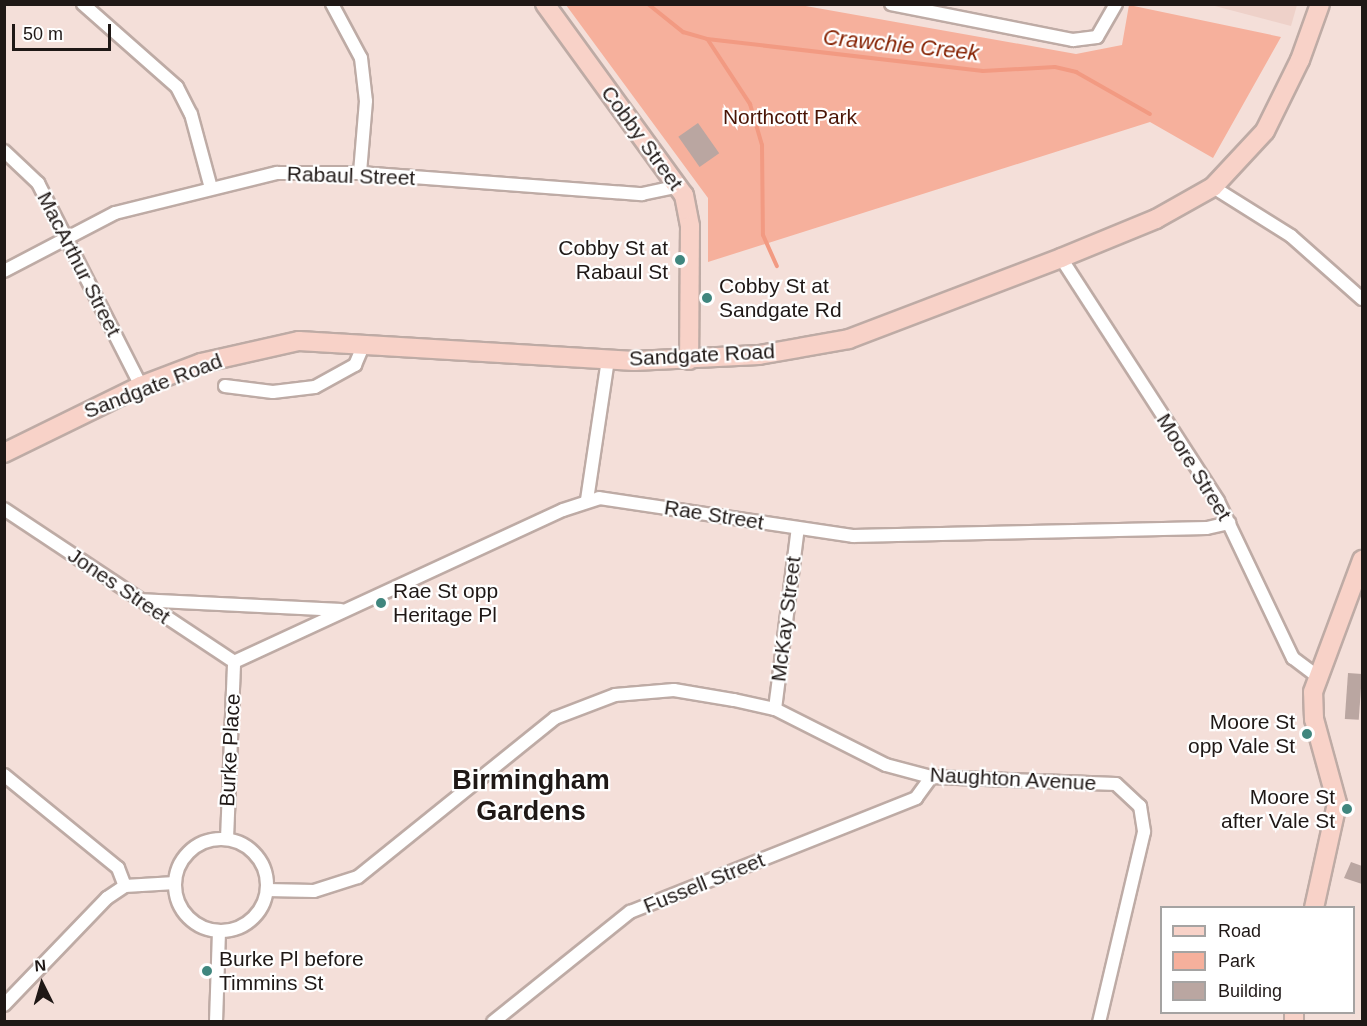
<!DOCTYPE html>
<html>
<head>
<meta charset="utf-8">
<style>
	body { margin:0 }
	#map { position:relative; width:1367px; height:1026px; overflow:hidden; background:#f4dfd9; font-family:Arial,sans-serif }
	div>[style] { position:absolute }
	.built>* { inset:0; background:#eed1c9 }
	.green>* { inset:0; background:#f6b09c }
	.stream>* { height:4px; margin:-2px; padding:0 2px; transform-origin:2px; border-radius:2px; background:#f29a82 }
	.building>* { inset:0; background:#baa6a1; transform-origin:0 0 }
	.roads { filter:drop-shadow(2px 0 #beaba5) drop-shadow(-2px 0 #beaba5) drop-shadow(0 2px #beaba5) drop-shadow(0 -2px #beaba5) }
	.street>* { height:12px; margin:-6px; padding:0 6px; transform-origin:6px; border-radius:6px; background:#fff }
	.street>.ring { margin:-6px; padding:0; box-sizing:content-box; background:none; border:12px solid #fff; border-radius:50% }
	.secondary>* { height:18px; margin:-9px; padding:0 9px; transform-origin:9px; border-radius:9px; background:#f8d2c8 }
	.dots>* { width:16px; height:16px; translate:-50% -50%; box-sizing:border-box; border:3px solid #fff; border-radius:50% }
	span { translate:-50% -50%; white-space:nowrap; text-align:center; line-height:1.15; -webkit-text-stroke:4.5px #fff; paint-order:stroke }
	.park-label { font-size:21px; color:#4a1506 }
	.street-label { font-size:21px; color:#1f1816 }
	.poi-label { font-size:21px; color:#1f1816 }
	.right { translate:-100% -50%; text-align:right }
	.left { translate:0 -50%; text-align:left }
	.water-label { font-size:22px; color:#852000; font-style:italic }
	.district-label { font-size:27px; color:#1f1816; font-weight:700 }
	.frame { position:absolute; inset:0; border:6px solid #1f1816; pointer-events:none }
	.legend { position:absolute; left:1160px; top:906px; width:195px; height:108px; box-sizing:border-box; background:#fff; border:2px solid #a5a3a2; margin:0; padding:8px 10px; list-style:none; font-size:18px; color:#1f1816 }
	.legend li { display:flex; align-items:center; gap:12px; height:30px }
	.legend b { width:30px; border:2px solid #a5a3a2 }
	.north { position:absolute; left:12px; top:954px; width:60px; height:60px; -webkit-text-stroke:4px #fff; paint-order:stroke; rotate:355deg; font-size:16px; font-weight:700; line-height:24px; text-align:center; color:#1f1816 }
	.north::after { content:''; display:block; margin:auto; width:21px; height:27px; background:#1f1816; clip-path:polygon(50% 0,100% 100%,50% 72%,0 100%) }
	.scale { position:absolute; left:12px; top:24px; width:99px; height:27px; box-sizing:border-box; border:3px solid #1f1816; border-top:0; padding-left:8px; font-size:18px; line-height:21px; white-space:nowrap; color:#1f1816; -webkit-text-stroke:4px #fff; paint-order:stroke }
</style>
</head>
<body>
<div id="map">
	<div class="built">
		<div style="clip-path:polygon(1211px 5px,1297px 4px,1297px 5px,1291px 26px)"></div>
	</div>
	<div class="green">
		<div style="clip-path:polygon(566px 5px,800px 5px,1076px 54px,1122px 45px,1129px 5px,1281px 37px,1213px 158px,1150px 122px,708px 262px,708px 198px)"></div>
	</div>
	<div class="stream">
		<div style="left:648px;top:4px;width:45px;rotate:38.7deg"></div>
		<div style="left:683px;top:32px;width:25px;rotate:16deg"></div>
		<div style="left:707px;top:39px;width:278px;rotate:6.6deg"></div>
		<div style="left:983px;top:71px;width:72px;rotate:-3.2deg"></div>
		<div style="left:1055px;top:67px;width:22px;rotate:13deg"></div>
		<div style="left:1076px;top:72px;width:85px;rotate:29.6deg"></div>
		<div style="left:708px;top:40px;width:77px;rotate:56.7deg"></div>
		<div style="left:750px;top:104px;width:43px;rotate:73.7deg"></div>
		<div style="left:762px;top:145px;width:90px;rotate:89.4deg"></div>
		<div style="left:763px;top:235px;width:34px;rotate:66deg"></div>
	</div>
	<div class="building">
		<div style="left:698px;top:123px;width:37px;height:24px;rotate:55deg"></div>
		<div style="left:1348px;top:673px;width:14px;height:46px;rotate:4deg"></div>
		<div style="clip-path:polygon(1351px 862px,1362px 866px,1362px 884px,1344px 878px)"></div>
	</div>
	<div class="roads">
		<div class="street">
			<div style="left:83px;top:4px;width:125px;rotate:41.4deg"></div>
			<div style="left:177px;top:87px;width:30px;rotate:63deg"></div>
			<div style="left:191px;top:114px;width:77px;rotate:74.9deg"></div>
			<div style="left:332px;top:4px;width:61px;rotate:61.8deg"></div>
			<div style="left:361px;top:58px;width:43px;rotate:83.4deg"></div>
			<div style="left:366px;top:101px;width:72px;rotate:94.8deg"></div>
			<div style="left:891px;top:4px;width:186px;rotate:11.2deg"></div>
			<div style="left:1073px;top:40px;width:24px;rotate:-7deg"></div>
			<div style="left:1097px;top:37px;width:38px;rotate:-60deg"></div>
			<div style="left:4px;top:151px;width:47px;rotate:43.3deg"></div>
			<div style="left:38px;top:183px;width:228px;rotate:63.1deg"></div>
			<div style="left:1213px;top:187px;width:92px;rotate:32.1deg"></div>
			<div style="left:1291px;top:236px;width:95px;rotate:41.6deg"></div>
			<div style="left:1061px;top:258px;width:289px;rotate:57.1deg"></div>
			<div style="left:1218px;top:501px;width:174px;rotate:64.5deg"></div>
			<div style="left:1293px;top:658px;width:31px;rotate:37deg"></div>
			<div style="left:4px;top:271px;width:125px;rotate:-27.6deg"></div>
			<div style="left:115px;top:213px;width:167px;rotate:-13.9deg"></div>
			<div style="left:277px;top:173px;width:83px"></div>
			<div style="left:360px;top:173px;width:283px;rotate:4.3deg"></div>
			<div style="left:642px;top:194px;width:38px;rotate:-12deg"></div>
			<div style="left:225px;top:386px;width:48px;rotate:7.1deg"></div>
			<div style="left:273px;top:392px;width:42px;rotate:-6.8deg"></div>
			<div style="left:315px;top:387px;width:46px;rotate:-28.8deg"></div>
			<div style="left:355px;top:365px;width:25px;rotate:-67deg"></div>
			<div style="left:587px;top:500px;width:143px;rotate:-81.5deg"></div>
			<div style="left:4px;top:509px;width:276px;rotate:33.6deg"></div>
			<div style="left:139px;top:600px;width:202px;rotate:2.8deg"></div>
			<div style="left:234px;top:662px;width:362px;rotate:-24.8deg"></div>
			<div style="left:563px;top:510px;width:38px;rotate:-18deg"></div>
			<div style="left:599px;top:498px;width:257px;rotate:8.5deg"></div>
			<div style="left:853px;top:536px;width:354px;rotate:-1.3deg"></div>
			<div style="left:1207px;top:528px;width:23px;rotate:-13deg"></div>
			<div style="left:775px;top:709px;width:182px;rotate:-82.8deg"></div>
			<div style="left:4px;top:775px;width:147px;rotate:39.2deg"></div>
			<div style="left:118px;top:868px;width:19px;rotate:69deg"></div>
			<div style="left:227px;top:839px;width:177px;rotate:-87.7deg"></div>
			<div class="ring" style="left:175px;top:839px;width:80px;height:80px"></div>
			<div style="left:267px;top:890px;width:47px;rotate:1.2deg"></div>
			<div style="left:314px;top:891px;width:46px;rotate:-17.7deg"></div>
			<div style="left:358px;top:877px;width:253px;rotate:-38.9deg"></div>
			<div style="left:555px;top:718px;width:64px;rotate:-21deg"></div>
			<div style="left:615px;top:695px;width:59px;rotate:-4.8deg"></div>
			<div style="left:674px;top:690px;width:61px;rotate:9.5deg"></div>
			<div style="left:734px;top:700px;width:42px;rotate:12.4deg"></div>
			<div style="left:775px;top:709px;width:124px;rotate:26.8deg"></div>
			<div style="left:886px;top:765px;width:47px;rotate:14.9deg"></div>
			<div style="left:931px;top:777px;width:185px;rotate:2.2deg"></div>
			<div style="left:1116px;top:784px;width:33px;rotate:43deg"></div>
			<div style="left:1140px;top:806px;width:26px;rotate:81deg"></div>
			<div style="left:1144px;top:832px;width:195px;rotate:103.3deg"></div>
			<div style="left:4px;top:1005px;width:149px;rotate:-46.1deg"></div>
			<div style="left:107px;top:898px;width:22px;rotate:-34deg"></div>
			<div style="left:125px;top:886px;width:50px;rotate:-3.4deg"></div>
			<div style="left:216px;top:1022px;width:91px;rotate:-88.1deg"></div>
			<div style="left:493px;top:1022px;width:176px;rotate:-38.8deg"></div>
			<div style="left:630px;top:912px;width:308px;rotate:-21.7deg"></div>
			<div style="left:916px;top:798px;width:26px;rotate:-54deg"></div>
		</div>
		<div class="secondary">
			<div style="left:545px;top:4px;width:236px;rotate:54deg"></div>
			<div style="left:684px;top:195px;width:32px;rotate:79deg"></div>
			<div style="left:690px;top:226px;width:134px;rotate:90.4deg"></div>
			<div style="left:4px;top:453px;width:153px;rotate:-26.1deg"></div>
			<div style="left:141px;top:386px;width:64px;rotate:-21deg"></div>
			<div style="left:201px;top:363px;width:100px;rotate:-12.7deg"></div>
			<div style="left:299px;top:341px;width:336px;rotate:3.4deg"></div>
			<div style="left:634px;top:361px;width:125px;rotate:-2.7deg"></div>
			<div style="left:759px;top:355px;width:91px;rotate:-10.1deg"></div>
			<div style="left:849px;top:339px;width:227px;rotate:-20.9deg"></div>
			<div style="left:1061px;top:258px;width:103px;rotate:-22.3deg"></div>
			<div style="left:1156px;top:219px;width:65px;rotate:-29.3deg"></div>
			<div style="left:1213px;top:187px;width:76px;rotate:-47.1deg"></div>
			<div style="left:1265px;top:131px;width:79px;rotate:-63.8deg"></div>
			<div style="left:1300px;top:60px;width:59px;rotate:-70.3deg"></div>
			<div style="left:1314px;top:908px;width:107px;rotate:-77.6deg"></div>
			<div style="left:1337px;top:803px;width:87px;rotate:-105.3deg"></div>
			<div style="left:1314px;top:719px;width:27px;rotate:-92deg"></div>
			<div style="left:1313px;top:692px;width:141px;rotate:-69.6deg"></div>
			<div style="left:1294px;top:1012px;width:10px;rotate:90deg"></div>
		</div>
	</div>
	<div class="dots">
		<div style="left:680px;top:260px;background:#40867e"></div>
		<div style="left:707px;top:298px;background:#40867e"></div>
		<div style="left:381px;top:603px;background:#40867e"></div>
		<div style="left:1307px;top:734px;background:#40867e"></div>
		<div style="left:1347px;top:809px;background:#40867e"></div>
		<div style="left:207px;top:971px;background:#40867e"></div>
	</div>
	<div class="park-label">
		<span style="left:790px;top:117px">Northcott Park</span>
	</div>
	<div class="street-label">
		<span style="left:642px;top:138px;rotate:54deg">Cobby Street</span>
		<span style="left:351px;top:176px;rotate:2deg">Rabaul Street</span>
		<span style="left:79px;top:264px;rotate:63deg">MacArthur Street</span>
		<span style="left:702px;top:355px;rotate:-3deg">Sandgate Road</span>
		<span style="left:153px;top:386px;rotate:-21deg">Sandgate Road</span>
		<span style="left:1194px;top:467px;rotate:58deg">Moore Street</span>
		<span style="left:714px;top:515px;rotate:9deg">Rae Street</span>
		<span style="left:119px;top:586px;rotate:34deg">Jones Street</span>
		<span style="left:786px;top:619px;rotate:-83deg">McKay Street</span>
		<span style="left:230px;top:750px;rotate:-87deg">Burke Place</span>
		<span style="left:1013px;top:779px;rotate:3deg">Naughton Avenue</span>
		<span style="left:704px;top:883px;rotate:-22deg">Fussell Street</span>
	</div>
	<div class="poi-label">
		<span class="right" style="left:668px;top:260px">Cobby St at<br>Rabaul St</span>
		<span class="left" style="left:719px;top:298px">Cobby St at<br>Sandgate Rd</span>
		<span class="left" style="left:393px;top:603px">Rae St opp<br>Heritage Pl</span>
		<span class="right" style="left:1295px;top:734px">Moore St<br>opp Vale St</span>
		<span class="right" style="left:1335px;top:809px">Moore St<br>after Vale St</span>
		<span class="left" style="left:219px;top:971px">Burke Pl before<br>Timmins St</span>
	</div>
	<div class="water-label">
		<span style="left:901px;top:45px;rotate:6deg">Crawchie Creek</span>
	</div>
	<div class="district-label">
		<span style="left:531px;top:796px">Birmingham<br>Gardens</span>
	</div>
	<div class="frame"></div>
	<ul class="legend">
	<li><b style="height:8px;background:#f8d2c8"></b>Road</li>
	<li><b style="height:16px;background:#f6b09c"></b>Park</li>
	<li><b style="height:16px;background:#baa6a1"></b>Building</li>
	</ul>
	<div class="north">N</div>
	<div class="scale">50 m</div>
</div>
</body>
</html>
